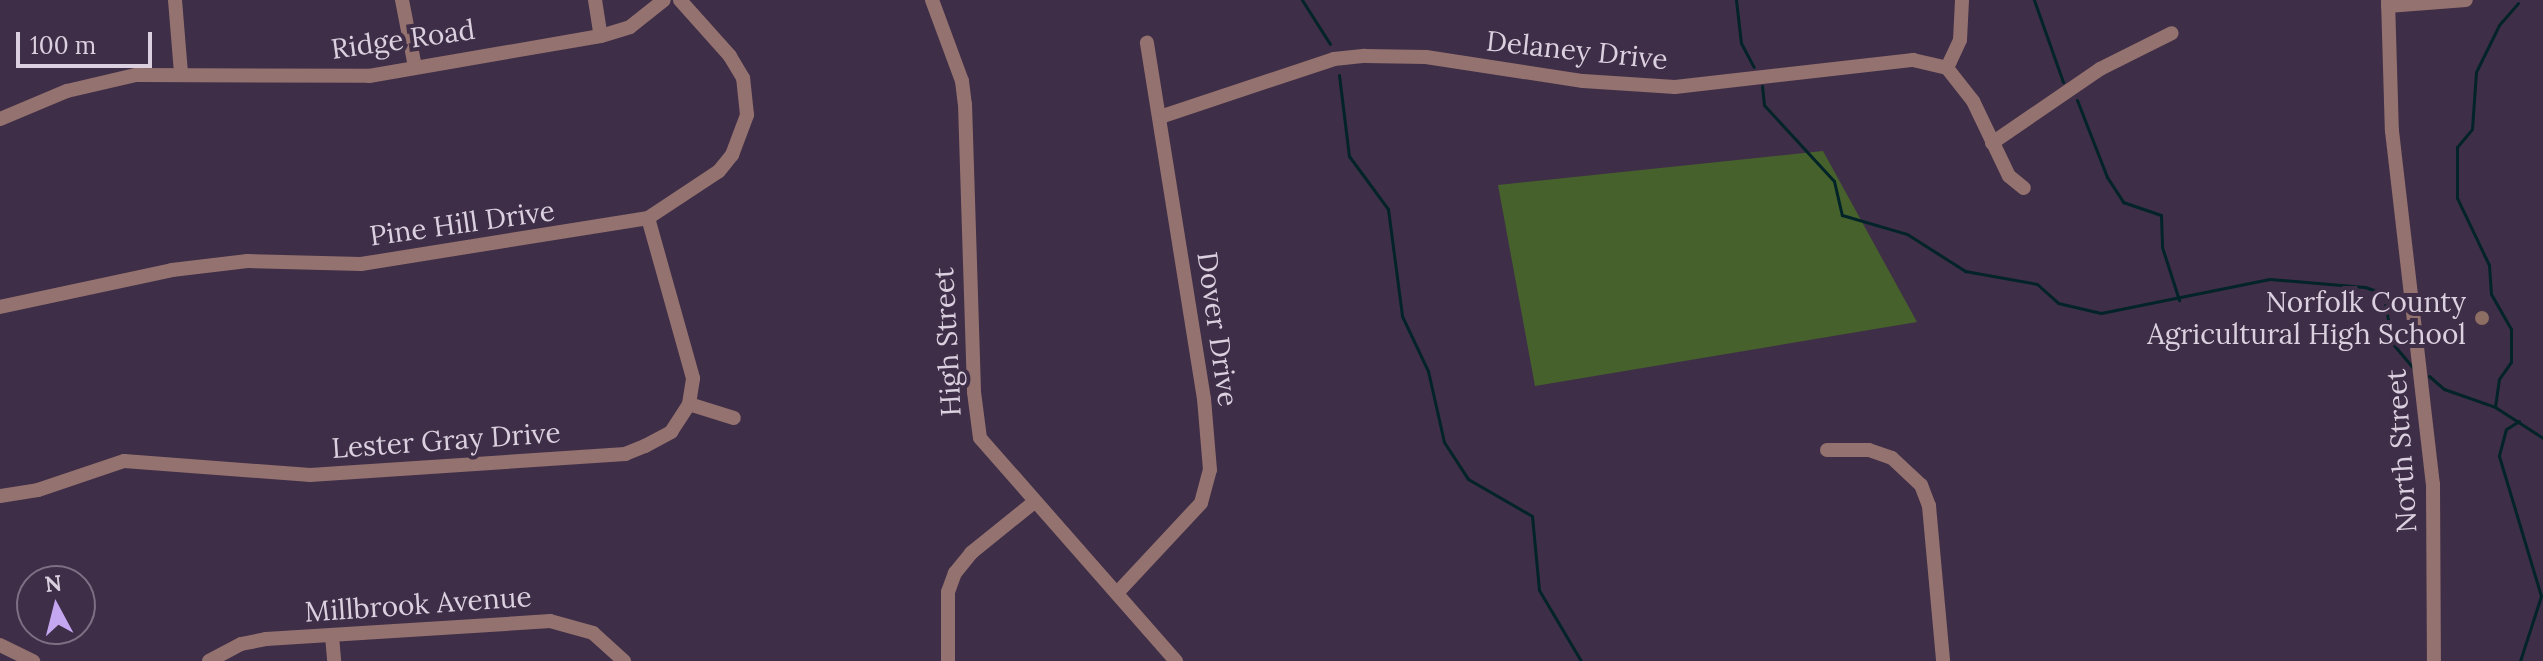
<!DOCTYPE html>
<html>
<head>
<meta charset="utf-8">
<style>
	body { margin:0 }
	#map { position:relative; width:2543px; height:661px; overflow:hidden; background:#3f2e47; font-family:Lora,serif }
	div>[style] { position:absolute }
	.green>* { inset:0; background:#46612c }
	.stream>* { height:3px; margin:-1.5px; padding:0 1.5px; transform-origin:1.5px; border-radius:1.5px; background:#022428 }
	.minor>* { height:14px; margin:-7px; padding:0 7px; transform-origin:7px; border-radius:7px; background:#94726f }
	.dots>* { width:22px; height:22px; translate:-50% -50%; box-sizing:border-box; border:4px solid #3f2e47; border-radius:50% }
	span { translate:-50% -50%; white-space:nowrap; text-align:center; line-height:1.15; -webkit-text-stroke:8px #3f2e47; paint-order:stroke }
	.street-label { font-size:28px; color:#dad0df }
	.poi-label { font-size:28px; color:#dad0df }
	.right { translate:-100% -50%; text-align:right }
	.north { position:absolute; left:16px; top:565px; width:80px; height:80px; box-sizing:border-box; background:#3f2e47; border:2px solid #7d6f84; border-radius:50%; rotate:353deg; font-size:22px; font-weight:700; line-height:32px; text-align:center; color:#dad0df }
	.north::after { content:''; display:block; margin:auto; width:28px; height:36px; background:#c5a7f1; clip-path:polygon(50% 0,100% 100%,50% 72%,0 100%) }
	.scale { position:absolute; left:16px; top:32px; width:136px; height:36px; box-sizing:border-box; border:4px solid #dad0df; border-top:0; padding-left:10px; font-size:24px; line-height:28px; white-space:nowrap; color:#dad0df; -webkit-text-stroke:6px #3f2e47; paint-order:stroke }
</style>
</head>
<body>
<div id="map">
	<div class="green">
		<div style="clip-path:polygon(1823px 151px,1917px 322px,1535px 386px,1498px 185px)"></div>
	</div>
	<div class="stream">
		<div style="left:1302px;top:0;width:52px;rotate:57.5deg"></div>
		<div style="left:1736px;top:0;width:43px;rotate:83.4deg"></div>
		<div style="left:1741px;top:43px;width:27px;rotate:62deg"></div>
		<div style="left:2034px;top:0;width:87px;rotate:70.5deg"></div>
		<div style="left:1339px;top:75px;width:82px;rotate:83deg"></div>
		<div style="left:1349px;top:156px;width:66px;rotate:53.7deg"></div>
		<div style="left:1388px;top:209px;width:108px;rotate:82.5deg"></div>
		<div style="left:1402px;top:316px;width:61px;rotate:64.7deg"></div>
		<div style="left:1428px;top:371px;width:73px;rotate:77.3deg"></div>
		<div style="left:1444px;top:442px;width:44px;rotate:57deg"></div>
		<div style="left:1468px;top:479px;width:74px;rotate:30deg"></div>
		<div style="left:1532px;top:516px;width:74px;rotate:84.6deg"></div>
		<div style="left:1539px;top:590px;width:82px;rotate:59.4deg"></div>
		<div style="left:1762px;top:86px;width:19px;rotate:84deg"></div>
		<div style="left:1764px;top:105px;width:103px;rotate:47.4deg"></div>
		<div style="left:1834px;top:181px;width:35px;rotate:77deg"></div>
		<div style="left:1842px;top:215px;width:68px;rotate:16.3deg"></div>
		<div style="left:1907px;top:234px;width:69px;rotate:32.5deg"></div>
		<div style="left:1965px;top:271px;width:73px;rotate:10.2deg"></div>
		<div style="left:2037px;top:284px;width:28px;rotate:42deg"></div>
		<div style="left:2058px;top:303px;width:44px;rotate:13.1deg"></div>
		<div style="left:2101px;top:313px;width:172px;rotate:-11.4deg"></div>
		<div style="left:2270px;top:279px;width:95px;rotate:4.8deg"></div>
		<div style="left:2365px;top:287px;width:18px;rotate:19deg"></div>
		<div style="left:2077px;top:100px;width:83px;rotate:68.7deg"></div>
		<div style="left:2107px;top:177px;width:30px;rotate:57deg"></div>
		<div style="left:2123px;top:202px;width:40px;rotate:18.9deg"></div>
		<div style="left:2161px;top:215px;width:32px;rotate:88deg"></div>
		<div style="left:2162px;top:247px;width:56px;rotate:72.2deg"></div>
		<div style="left:2385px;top:305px;width:40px;rotate:78deg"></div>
		<div style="left:2393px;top:344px;width:33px;rotate:50deg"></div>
		<div style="left:2429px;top:376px;width:20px;rotate:41deg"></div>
		<div style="left:2444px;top:389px;width:54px;rotate:19.4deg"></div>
		<div style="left:2495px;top:407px;width:57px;rotate:32.9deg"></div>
		<div style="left:2495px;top:407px;width:28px;rotate:-82deg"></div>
		<div style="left:2499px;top:379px;width:21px;rotate:-55deg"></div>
		<div style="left:2511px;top:362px;width:33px;rotate:-90deg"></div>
		<div style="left:2511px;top:329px;width:40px;rotate:-119.7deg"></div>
		<div style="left:2491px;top:294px;width:29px;rotate:-94deg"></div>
		<div style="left:2489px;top:265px;width:74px;rotate:-115.5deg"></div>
		<div style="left:2457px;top:198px;width:51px;rotate:-90deg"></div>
		<div style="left:2457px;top:147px;width:23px;rotate:-50deg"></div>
		<div style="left:2472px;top:129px;width:57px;rotate:-86deg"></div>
		<div style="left:2476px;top:72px;width:52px;rotate:-63.9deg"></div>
		<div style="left:2499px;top:25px;width:29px;rotate:-49deg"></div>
		<div style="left:2519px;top:421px;width:15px;rotate:148deg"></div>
		<div style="left:2506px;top:429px;width:28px;rotate:105deg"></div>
		<div style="left:2499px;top:456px;width:146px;rotate:73.3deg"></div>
		<div style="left:2541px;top:596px;width:68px;rotate:107.9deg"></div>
	</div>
	<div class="minor">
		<div style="left:175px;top:0;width:73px;rotate:85.3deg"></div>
		<div style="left:402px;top:0;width:68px;rotate:79deg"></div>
		<div style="left:595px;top:0;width:36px;rotate:81deg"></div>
		<div style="left:932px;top:0;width:86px;rotate:69.7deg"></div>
		<div style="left:962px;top:81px;width:23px;rotate:83deg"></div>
		<div style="left:965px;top:104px;width:288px;rotate:88.2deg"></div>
		<div style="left:974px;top:392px;width:46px;rotate:82.6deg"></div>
		<div style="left:980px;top:438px;width:297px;rotate:48.7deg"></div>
		<div style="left:2388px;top:0;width:131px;rotate:88.3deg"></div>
		<div style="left:2392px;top:131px;width:355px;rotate:83.4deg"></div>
		<div style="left:2433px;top:484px;width:177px;rotate:89.7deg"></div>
		<div style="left:2388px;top:6px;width:78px;rotate:-4.4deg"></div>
		<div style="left:1947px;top:68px;width:31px;rotate:-65deg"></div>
		<div style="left:1960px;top:40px;width:40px;rotate:-87.1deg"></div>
		<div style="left:1160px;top:117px;width:183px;rotate:-18.4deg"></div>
		<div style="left:1334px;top:59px;width:31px;rotate:-6deg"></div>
		<div style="left:1365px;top:56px;width:61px;rotate:0.9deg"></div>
		<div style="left:1426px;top:57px;width:159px;rotate:8.7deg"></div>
		<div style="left:1583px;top:81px;width:92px;rotate:3.7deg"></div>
		<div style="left:1675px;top:87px;width:240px;rotate:-6.5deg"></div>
		<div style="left:1913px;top:60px;width:35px;rotate:13deg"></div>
		<div style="left:1947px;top:68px;width:42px;rotate:51.8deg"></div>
		<div style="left:1973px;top:101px;width:83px;rotate:64.4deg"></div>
		<div style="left:2009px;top:176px;width:19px;rotate:39deg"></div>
		<div style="left:0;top:119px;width:73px;rotate:-22.7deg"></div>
		<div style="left:67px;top:91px;width:71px;rotate:-13.1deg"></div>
		<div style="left:136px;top:75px;width:233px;rotate:0.2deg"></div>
		<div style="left:369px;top:76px;width:235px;rotate:-9.8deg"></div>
		<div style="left:601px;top:36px;width:30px;rotate:-17deg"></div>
		<div style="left:630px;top:27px;width:43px;rotate:-38.5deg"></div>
		<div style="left:1992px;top:143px;width:131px;rotate:-34.4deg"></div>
		<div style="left:2100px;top:69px;width:80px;rotate:-26.6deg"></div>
		<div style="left:0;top:307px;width:176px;rotate:-12.1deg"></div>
		<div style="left:172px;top:270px;width:76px;rotate:-6.8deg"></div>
		<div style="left:247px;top:261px;width:114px;rotate:1.5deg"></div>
		<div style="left:361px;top:264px;width:291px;rotate:-9.1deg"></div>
		<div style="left:648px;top:218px;width:85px;rotate:-33.5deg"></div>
		<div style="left:719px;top:171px;width:21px;rotate:-51deg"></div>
		<div style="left:732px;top:155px;width:43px;rotate:-69.4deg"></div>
		<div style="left:747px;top:115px;width:37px;rotate:-96deg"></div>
		<div style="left:743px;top:78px;width:26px;rotate:-121deg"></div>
		<div style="left:730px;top:56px;width:75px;rotate:-131.8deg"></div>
		<div style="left:689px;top:404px;width:47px;rotate:17.3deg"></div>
		<div style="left:1827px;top:450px;width:42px"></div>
		<div style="left:1869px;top:450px;width:24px;rotate:19deg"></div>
		<div style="left:1892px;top:458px;width:40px;rotate:43deg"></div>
		<div style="left:1921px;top:485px;width:22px;rotate:69deg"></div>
		<div style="left:1929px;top:506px;width:156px;rotate:84.8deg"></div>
		<div style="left:0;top:496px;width:38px;rotate:-9deg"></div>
		<div style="left:38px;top:490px;width:91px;rotate:-18.6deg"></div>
		<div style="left:124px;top:461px;width:187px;rotate:4.3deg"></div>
		<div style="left:310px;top:475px;width:316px;rotate:-3.8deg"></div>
		<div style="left:625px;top:454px;width:22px;rotate:-22deg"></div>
		<div style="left:645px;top:446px;width:30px;rotate:-28deg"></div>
		<div style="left:671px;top:432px;width:33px;rotate:-57deg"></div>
		<div style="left:689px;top:404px;width:26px;rotate:-81deg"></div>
		<div style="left:693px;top:378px;width:166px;rotate:-105.7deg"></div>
		<div style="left:1119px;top:591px;width:120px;rotate:-47deg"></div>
		<div style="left:1201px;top:503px;width:34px;rotate:-75deg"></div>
		<div style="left:1210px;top:470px;width:71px;rotate:-94.8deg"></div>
		<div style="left:1204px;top:399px;width:361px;rotate:-99.1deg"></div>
		<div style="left:332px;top:636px;width:25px;rotate:85deg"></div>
		<div style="left:0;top:645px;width:37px;rotate:26deg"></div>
		<div style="left:209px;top:661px;width:36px;rotate:-28deg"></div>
		<div style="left:241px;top:644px;width:25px;rotate:-11deg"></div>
		<div style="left:266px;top:639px;width:285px;rotate:-3.6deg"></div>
		<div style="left:550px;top:621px;width:45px;rotate:15.6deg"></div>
		<div style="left:593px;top:633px;width:42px;rotate:42.1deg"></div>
		<div style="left:948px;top:661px;width:69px;rotate:-90deg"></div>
		<div style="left:948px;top:592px;width:20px;rotate:-70deg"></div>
		<div style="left:955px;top:573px;width:26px;rotate:-51deg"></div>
		<div style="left:971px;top:553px;width:80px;rotate:-38.9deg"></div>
	</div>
	<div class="dots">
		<div style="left:2482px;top:318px;background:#8d6e63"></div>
	</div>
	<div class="street-label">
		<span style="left:403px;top:39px;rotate:-8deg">Ridge Road</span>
		<span style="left:1577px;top:50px;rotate:6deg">Delaney Drive</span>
		<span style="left:462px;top:223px;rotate:-8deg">Pine Hill Drive</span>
		<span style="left:1218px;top:329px;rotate:82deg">Dover Drive</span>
		<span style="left:947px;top:342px;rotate:-93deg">High Street</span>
		<span style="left:446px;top:440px;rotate:-4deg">Lester Gray Drive</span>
		<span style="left:2401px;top:451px;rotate:-94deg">North Street</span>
		<span style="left:418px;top:604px;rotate:-4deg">Millbrook Avenue</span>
	</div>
	<div class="poi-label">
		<span class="right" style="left:2466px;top:318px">Norfolk County<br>Agricultural High School</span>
	</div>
	<div class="north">N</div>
	<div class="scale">100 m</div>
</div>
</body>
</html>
